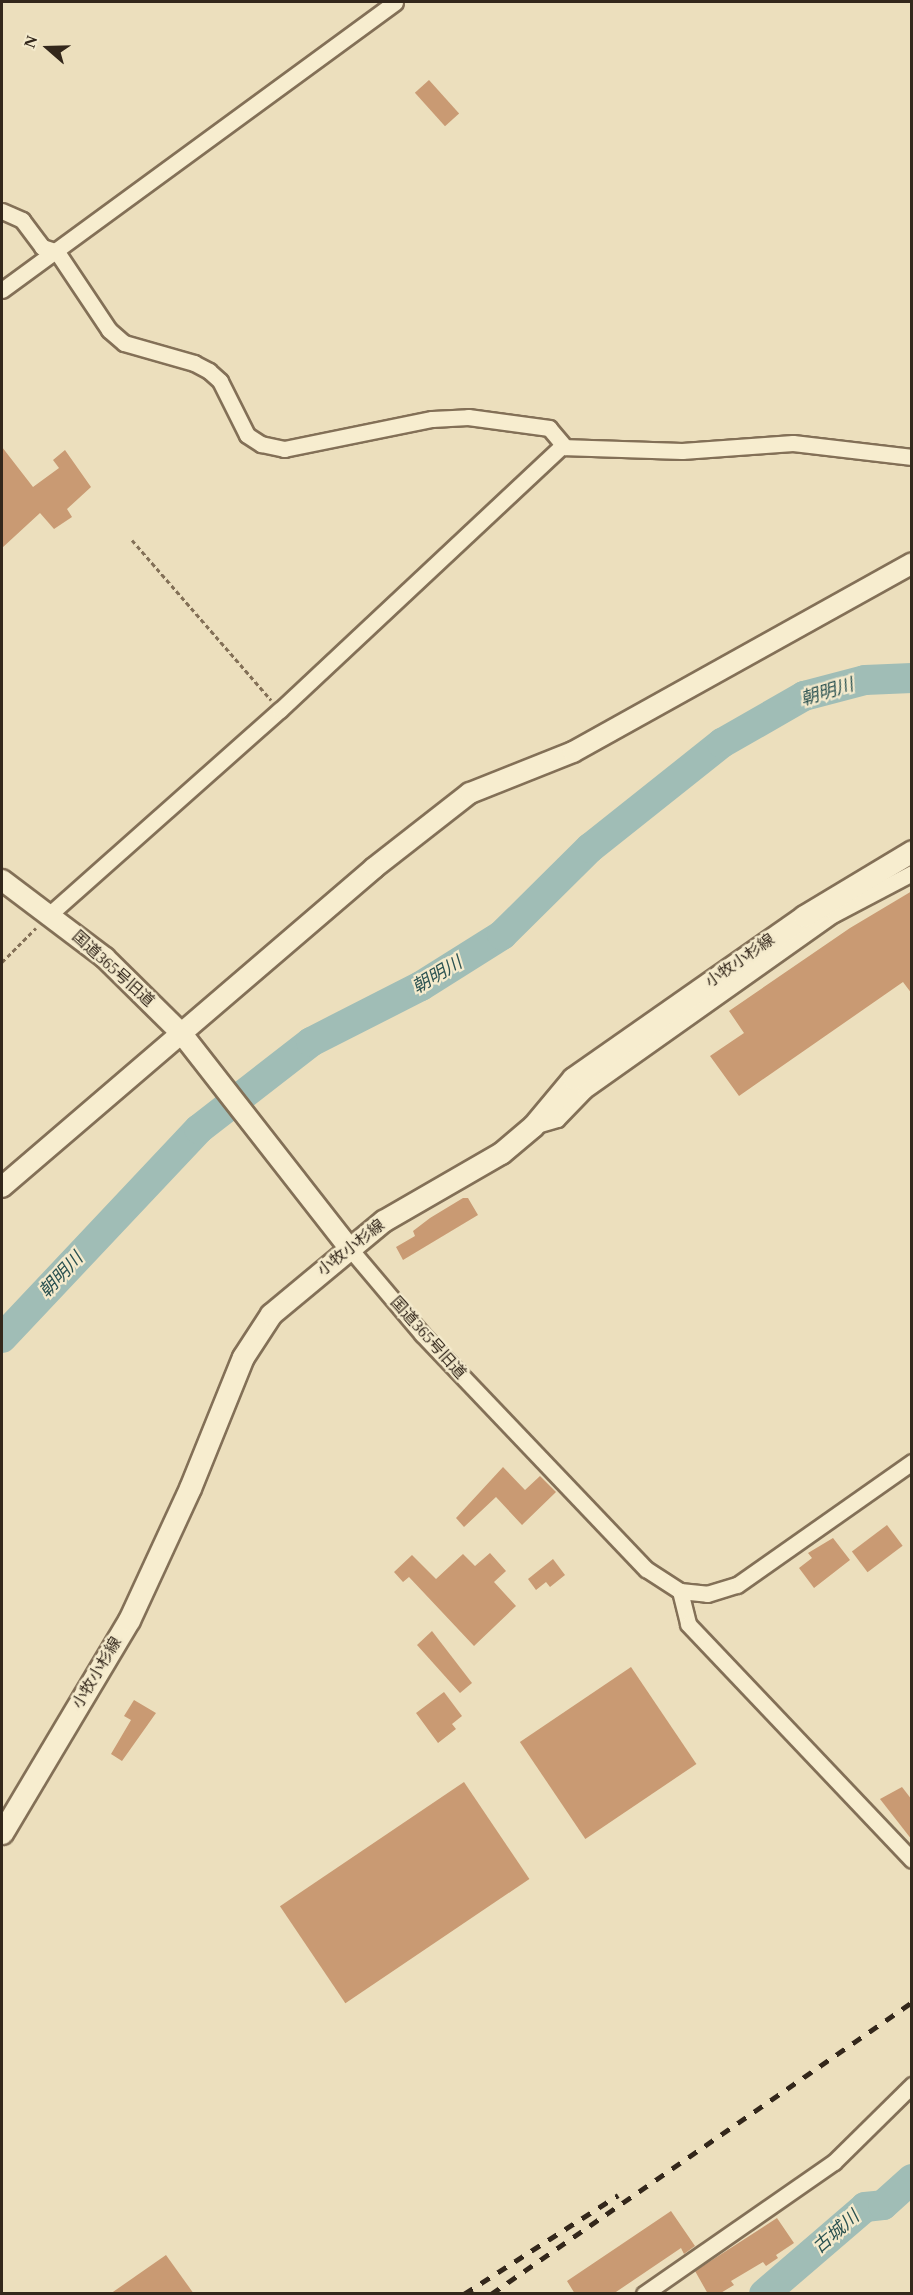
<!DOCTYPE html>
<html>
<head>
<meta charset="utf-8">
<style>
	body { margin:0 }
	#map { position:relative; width:913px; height:2295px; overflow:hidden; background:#ecdfbd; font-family:"Times New Roman","Noto Sans JP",serif }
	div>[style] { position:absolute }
	.river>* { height:30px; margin:-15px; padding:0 15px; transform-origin:15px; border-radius:15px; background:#a0bdb6 }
	.building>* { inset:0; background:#c99a73; transform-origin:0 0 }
	.path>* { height:3px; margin-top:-1.5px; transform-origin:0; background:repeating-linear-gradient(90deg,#837057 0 4.5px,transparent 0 7.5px) }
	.roads { filter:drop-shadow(2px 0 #837057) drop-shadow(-2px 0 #837057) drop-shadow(0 2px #837057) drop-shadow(0 -2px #837057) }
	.minor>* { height:15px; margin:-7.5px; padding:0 7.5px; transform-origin:7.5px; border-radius:7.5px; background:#f7edcf }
	.tertiary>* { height:20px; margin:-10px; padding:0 10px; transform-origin:10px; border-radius:10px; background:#f7edcf }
	.secondary>* { height:21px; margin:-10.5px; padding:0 10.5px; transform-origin:10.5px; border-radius:10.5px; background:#f7edcf }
	.rail>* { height:4.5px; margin-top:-2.25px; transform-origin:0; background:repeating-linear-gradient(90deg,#33271b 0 10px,transparent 0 20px) }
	span { translate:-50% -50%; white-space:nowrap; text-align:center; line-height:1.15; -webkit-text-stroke:4.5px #f4eacc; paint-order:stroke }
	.street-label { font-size:16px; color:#33271b }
	.water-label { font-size:18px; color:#2b5251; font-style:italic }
	.frame { position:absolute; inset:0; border:3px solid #33271b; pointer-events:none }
	.north { position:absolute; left:18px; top:18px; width:60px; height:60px; -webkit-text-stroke:4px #f4eacc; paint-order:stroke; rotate:290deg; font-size:16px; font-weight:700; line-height:24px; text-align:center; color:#33271b }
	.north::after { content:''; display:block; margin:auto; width:21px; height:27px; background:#33271b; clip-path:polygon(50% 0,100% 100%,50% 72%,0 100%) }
</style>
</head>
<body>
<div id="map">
	<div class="river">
		<div style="left:2px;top:1338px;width:287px;rotate:-46.7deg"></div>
		<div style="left:199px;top:1129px;width:142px;rotate:-37.8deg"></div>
		<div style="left:311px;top:1042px;width:123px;rotate:-27deg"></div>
		<div style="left:421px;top:986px;width:96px;rotate:-32.2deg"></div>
		<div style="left:502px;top:935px;width:124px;rotate:-44.7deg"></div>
		<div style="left:590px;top:848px;width:169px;rotate:-38.5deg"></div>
		<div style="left:722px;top:743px;width:95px;rotate:-29.8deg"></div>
		<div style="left:804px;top:696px;width:63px;rotate:-14.7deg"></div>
		<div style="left:865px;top:680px;width:47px;rotate:-2.4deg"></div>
		<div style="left:764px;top:2294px;width:133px;rotate:-40.7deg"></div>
		<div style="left:865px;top:2207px;width:18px;rotate:-6deg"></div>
		<div style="left:883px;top:2205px;width:39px;rotate:-42deg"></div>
	</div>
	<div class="building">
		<div style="left:429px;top:80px;width:45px;height:19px;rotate:48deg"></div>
		<div style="clip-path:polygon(2px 447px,33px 487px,59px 468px,53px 460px,65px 450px,91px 487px,67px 509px,72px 517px,54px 529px,40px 513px,2px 548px)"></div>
		<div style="clip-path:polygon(912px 891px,912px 994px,903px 982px,739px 1096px,710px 1056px,744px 1033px,729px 1011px,850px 928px)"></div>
		<div style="clip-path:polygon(463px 1198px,468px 1198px,478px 1215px,403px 1260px,396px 1247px,415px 1236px,413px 1231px,430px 1218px)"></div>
		<div style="clip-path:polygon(503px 1467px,525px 1490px,540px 1476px,556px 1492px,522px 1525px,496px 1497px,464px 1527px,456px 1518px)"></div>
		<div style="left:887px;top:1525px;width:26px;height:44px;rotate:53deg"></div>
		<div style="clip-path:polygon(833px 1538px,850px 1560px,814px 1588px,799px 1568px,812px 1558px,808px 1553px)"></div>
		<div style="clip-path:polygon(490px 1553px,506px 1571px,494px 1582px,516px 1606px,474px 1646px,409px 1577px,403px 1582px,394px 1572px,412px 1555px,436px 1579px,463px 1554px,475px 1566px)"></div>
		<div style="clip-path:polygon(553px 1559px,565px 1575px,550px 1587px,546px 1582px,536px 1590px,528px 1579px)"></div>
		<div style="clip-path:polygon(432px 1631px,472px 1683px,460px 1693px,417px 1645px)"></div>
		<div style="left:631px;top:1667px;width:117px;height:134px;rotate:56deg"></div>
		<div style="clip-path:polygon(444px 1692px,462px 1716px,452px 1724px,456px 1729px,438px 1743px,416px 1713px)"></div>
		<div style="clip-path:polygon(134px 1700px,156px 1713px,122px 1761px,111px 1754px,131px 1720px,124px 1716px)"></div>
		<div style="left:464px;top:1782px;width:117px;height:222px;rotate:56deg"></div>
		<div style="clip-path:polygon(902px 1787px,912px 1800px,912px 1840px,880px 1799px)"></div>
		<div style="clip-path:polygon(671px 2211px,695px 2246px,684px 2254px,681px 2248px,613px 2294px,575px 2294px,567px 2281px)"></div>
		<div style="clip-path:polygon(777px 2218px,794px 2243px,776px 2255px,778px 2258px,766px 2266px,763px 2262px,731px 2281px,734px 2285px,719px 2294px,708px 2294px,695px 2271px)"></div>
		<div style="clip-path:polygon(166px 2255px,194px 2294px,110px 2294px)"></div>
	</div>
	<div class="path">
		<div style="left:132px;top:540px;width:212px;rotate:49deg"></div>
		<div style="left:2px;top:962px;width:48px;rotate:-45deg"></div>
	</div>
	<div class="roads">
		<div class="minor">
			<div style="left:2px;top:211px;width:22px;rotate:24deg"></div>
			<div style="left:22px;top:220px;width:34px;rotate:53deg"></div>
			<div style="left:42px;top:247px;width:16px;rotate:18deg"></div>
			<div style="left:57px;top:252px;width:94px;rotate:56.3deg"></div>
			<div style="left:109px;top:330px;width:20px;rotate:41deg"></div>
			<div style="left:124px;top:343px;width:73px;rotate:15.9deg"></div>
			<div style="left:194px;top:363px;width:17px;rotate:28deg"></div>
			<div style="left:209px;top:371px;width:15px;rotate:42deg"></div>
			<div style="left:220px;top:381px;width:60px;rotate:63.4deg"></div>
			<div style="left:247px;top:435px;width:17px;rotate:33deg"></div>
			<div style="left:261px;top:444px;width:24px;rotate:12deg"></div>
			<div style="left:284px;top:449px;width:151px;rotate:-11.5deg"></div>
			<div style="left:432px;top:419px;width:36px;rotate:-3deg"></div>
			<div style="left:468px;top:417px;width:82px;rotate:7.7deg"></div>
			<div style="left:549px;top:428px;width:25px;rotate:50deg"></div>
			<div style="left:2px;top:290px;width:487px;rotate:-36.2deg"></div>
			<div style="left:50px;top:914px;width:307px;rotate:-41.6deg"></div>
			<div style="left:280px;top:710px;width:385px;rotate:-43.1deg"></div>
			<div style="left:561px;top:447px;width:121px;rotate:1.9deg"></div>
			<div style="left:682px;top:451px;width:111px;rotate:-4.1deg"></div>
			<div style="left:793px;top:443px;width:120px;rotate:6.7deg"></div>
			<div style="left:533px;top:1126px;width:25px;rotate:-16deg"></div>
			<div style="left:557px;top:1119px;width:40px;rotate:-46deg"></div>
			<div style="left:585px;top:1090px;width:305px;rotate:-35.3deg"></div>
			<div style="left:834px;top:914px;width:88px;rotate:-27.7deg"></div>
			<div style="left:351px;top:1250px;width:110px;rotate:49.8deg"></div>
			<div style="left:422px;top:1334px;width:325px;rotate:46.4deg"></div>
			<div style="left:646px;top:1569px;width:40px;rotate:32.9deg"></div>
			<div style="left:680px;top:1591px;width:27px;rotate:6deg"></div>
			<div style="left:707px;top:1594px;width:31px;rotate:-17deg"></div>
			<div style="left:737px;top:1585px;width:214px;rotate:-35.1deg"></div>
			<div style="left:680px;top:1591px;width:34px;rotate:76deg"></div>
			<div style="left:688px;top:1624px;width:325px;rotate:46.5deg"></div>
			<div style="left:644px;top:2294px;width:231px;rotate:-34.8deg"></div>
			<div style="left:834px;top:2162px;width:110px;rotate:-44.6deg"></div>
		</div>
		<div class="tertiary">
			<div style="left:2px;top:880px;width:129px;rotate:37.1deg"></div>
			<div style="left:105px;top:958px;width:108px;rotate:44.6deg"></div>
			<div style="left:182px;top:1034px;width:274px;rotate:52deg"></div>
			<div style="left:2px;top:1187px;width:490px;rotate:-40.6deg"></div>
			<div style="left:374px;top:868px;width:122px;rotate:-38deg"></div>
			<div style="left:470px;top:793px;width:111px;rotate:-21.7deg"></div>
			<div style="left:573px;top:752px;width:388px;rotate:-29.1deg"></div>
		</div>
		<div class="secondary">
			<div style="left:2px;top:1833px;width:248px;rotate:-59.2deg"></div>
			<div style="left:129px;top:1620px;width:145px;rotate:-65.2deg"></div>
			<div style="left:190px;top:1488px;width:141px;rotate:-68deg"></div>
			<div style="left:243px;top:1357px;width:51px;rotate:-56.9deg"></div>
			<div style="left:271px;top:1314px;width:146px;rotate:-39.7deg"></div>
			<div style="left:383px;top:1221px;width:136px;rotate:-30deg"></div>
			<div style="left:501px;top:1153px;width:42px;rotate:-40.2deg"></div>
			<div style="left:533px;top:1126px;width:62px;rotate:-50.2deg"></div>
			<div style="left:573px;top:1078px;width:282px;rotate:-35deg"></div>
			<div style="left:804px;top:916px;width:126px;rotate:-31deg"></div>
		</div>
	</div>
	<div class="rail">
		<div style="left:464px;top:2294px;width:183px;rotate:-32.7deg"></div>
		<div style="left:491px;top:2294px;width:512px;rotate:-34.74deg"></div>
	</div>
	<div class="street-label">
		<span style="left:740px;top:961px;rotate:-35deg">小牧小杉線</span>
		<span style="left:113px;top:969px;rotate:42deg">国道365号旧道</span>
		<span style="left:351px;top:1248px;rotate:-38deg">小牧小杉線</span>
		<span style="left:428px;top:1338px;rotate:48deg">国道365号旧道</span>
		<span style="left:97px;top:1673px;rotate:-59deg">小牧小杉線</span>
	</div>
	<div class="water-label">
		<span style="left:827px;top:692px;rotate:-17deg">朝明川</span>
		<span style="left:437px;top:975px;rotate:-31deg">朝明川</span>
		<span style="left:61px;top:1275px;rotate:-47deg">朝明川</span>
		<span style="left:836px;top:2232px;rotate:-41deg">古城川</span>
	</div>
	<div class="frame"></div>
	<div class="north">N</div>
</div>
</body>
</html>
